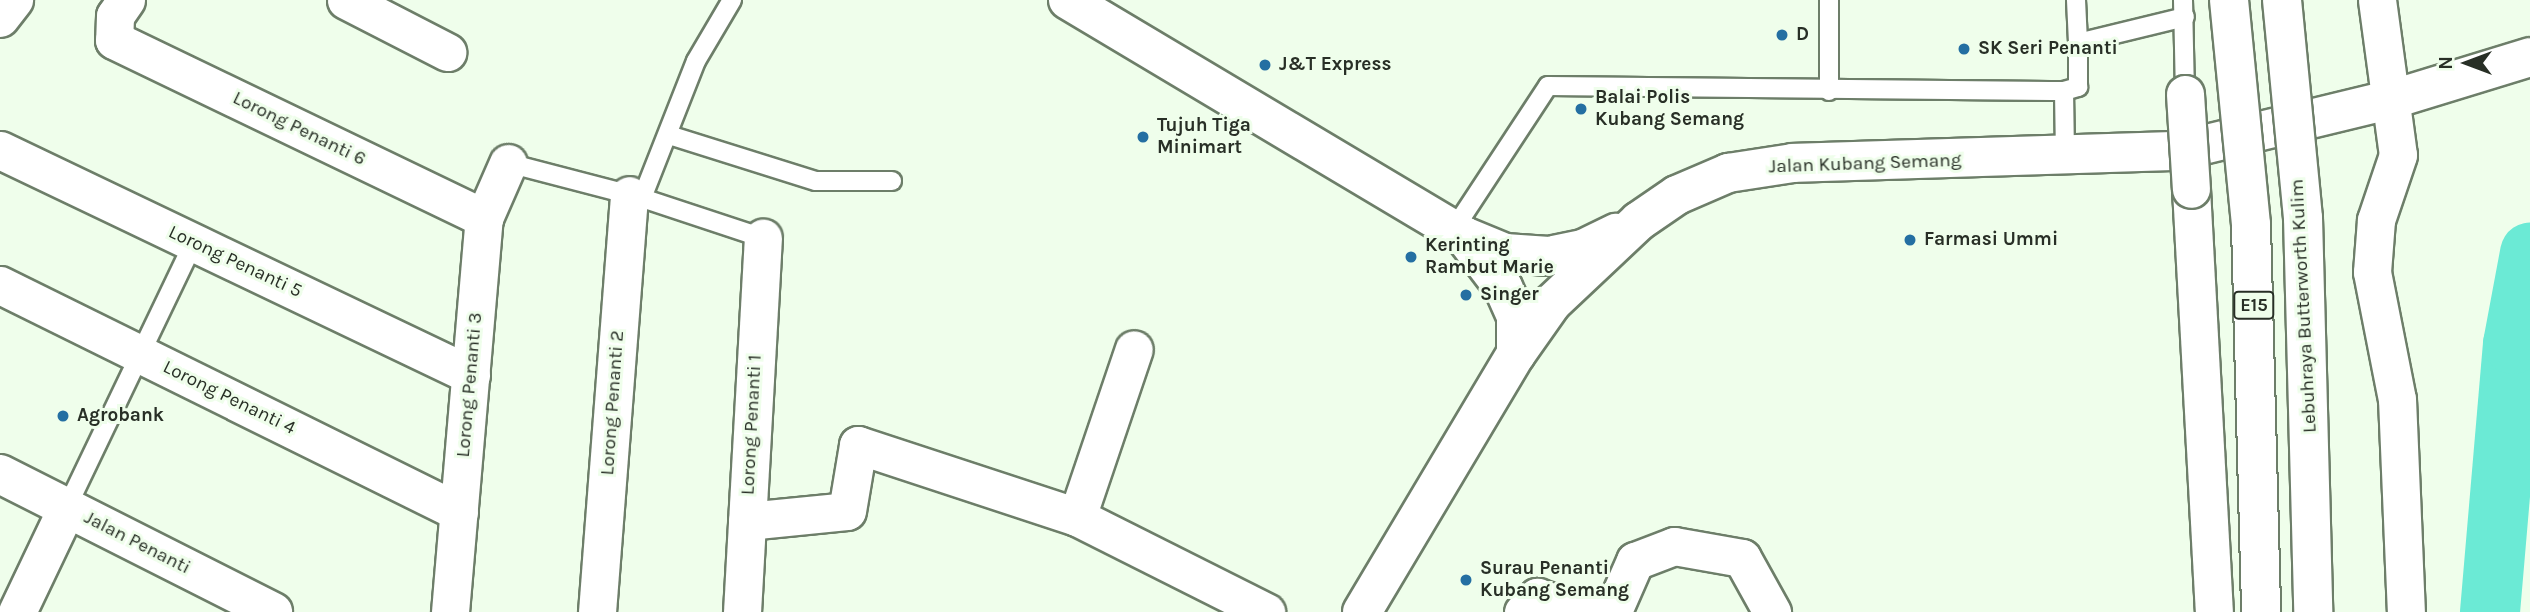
<!DOCTYPE html>
<html>
<head>
<meta charset="utf-8">
<style>
	body { margin:0 }
	#map { position:relative; width:2530px; height:612px; overflow:hidden; background:#effeeb; font-family:Karla,sans-serif }
	div>[style] { position:absolute }
	.river>* { height:60px; margin:-30px; padding:0 30px; transform-origin:30px; border-radius:30px; background:#6bead5 }
	.roads { filter:drop-shadow(2px 0 #6d7e69) drop-shadow(-2px 0 #6d7e69) drop-shadow(0 2px #6d7e69) drop-shadow(0 -2px #6d7e69) }
	.service>* { height:18px; margin:-9px; padding:0 9px; transform-origin:9px; border-radius:9px; background:#fff }
	.minor>* { height:37px; margin:-18.5px; padding:0 18.5px; transform-origin:18.5px; border-radius:18.5px; background:#fff }
	.secondary>* { height:38px; margin:-19px; padding:0 19px; transform-origin:19px; border-radius:19px; background:#fff }
	.bridges { filter:drop-shadow(2px 0 #6d7e69) drop-shadow(-2px 0 #6d7e69) drop-shadow(0 2px #6d7e69) drop-shadow(0 -2px #6d7e69) }
	.minor-bridge>* { height:37px; margin:-18.5px; padding:0 18.5px; transform-origin:18.5px; border-radius:18.5px; background:#fff }
	.motorway-bridge>* { height:38px; margin:-19px; padding:0 19px; transform-origin:19px; border-radius:19px; background:#fff }
	.dots>* { width:19px; height:19px; translate:-50% -50%; box-sizing:border-box; border:4px solid #effeeb; border-radius:50% }
	span { translate:-50% -50%; white-space:nowrap; text-align:center; line-height:1.15; -webkit-text-stroke:6px #effeeb; paint-order:stroke }
	.shield-label span { padding:2px 5px; background:#effeeb; border:2px solid; border-radius:5px; -webkit-text-stroke-width:0 }
	.shield-label { font-size:18px; color:#282f26; font-weight:700 }
	.poi-label { font-size:19px; color:#282f26; font-weight:700 }
	.left { translate:0 -50%; text-align:left }
	.street-label { font-size:19px; color:#282f26 }
	.north { position:absolute; left:2432px; top:28px; width:70px; height:70px; -webkit-text-stroke:5px #effeeb; paint-order:stroke; rotate:270deg; font-size:19px; font-weight:700; line-height:28px; text-align:center; color:#282f26 }
	.north::after { content:''; display:block; margin:auto; width:24px; height:32px; background:#282f26; clip-path:polygon(50% 0,100% 100%,50% 72%,0 100%) }
</style>
</head>
<body>
<div id="map">
	<div class="river">
		<div style="left:2490px;top:612px;width:269px;rotate:-85.1deg"></div>
		<div style="left:2513px;top:344px;width:93px;rotate:-79.4deg"></div>
	</div>
	<div class="roads">
		<div class="service">
			<div style="left:2076px;top:0;width:43px;rotate:87.3deg"></div>
			<div style="left:2078px;top:43px;width:110px;rotate:-13.7deg"></div>
			<div style="left:2183px;top:0;width:94px;rotate:88.8deg"></div>
			<div style="left:1829px;top:91px;width:91px;rotate:-90deg"></div>
			<div style="left:2064px;top:91px;width:66px;rotate:89.1deg"></div>
			<div style="left:669px;top:135px;width:154px;rotate:17.4deg"></div>
			<div style="left:816px;top:181px;width:76px"></div>
			<div style="left:508px;top:163px;width:138px;rotate:14.6deg"></div>
			<div style="left:642px;top:198px;width:127px;rotate:18.3deg"></div>
			<div style="left:642px;top:198px;width:147px;rotate:-68.5deg"></div>
			<div style="left:696px;top:61px;width:71px;rotate:-59.5deg"></div>
			<div style="left:1454px;top:229px;width:171px;rotate:-56.7deg"></div>
			<div style="left:1548px;top:86px;width:516px;rotate:0.56deg"></div>
			<div style="left:2064px;top:91px;width:15px;rotate:-16deg"></div>
			<div style="left:2078px;top:87px;width:44px;rotate:-90deg"></div>
			<div style="left:67px;top:507px;width:294px;rotate:-64.4deg"></div>
		</div>
		<div class="minor">
			<div style="left:126px;top:0;width:19px;rotate:125deg"></div>
			<div style="left:115px;top:16px;width:24px;rotate:92deg"></div>
			<div style="left:114px;top:40px;width:411px;rotate:25.7deg"></div>
			<div style="left:346px;top:0;width:114px;rotate:27.2deg"></div>
			<div style="left:2377px;top:0;width:156px;rotate:82.3deg"></div>
			<div style="left:2398px;top:155px;width:69px;rotate:108.7deg"></div>
			<div style="left:2376px;top:220px;width:52px;rotate:94.4deg"></div>
			<div style="left:2372px;top:272px;width:129px;rotate:78.9deg"></div>
			<div style="left:2397px;top:399px;width:213px;rotate:87.6deg"></div>
			<div style="left:0;top:150px;width:522px;rotate:25.53deg"></div>
			<div style="left:2191px;top:189px;width:424px;rotate:86.9deg"></div>
			<div style="left:0;top:285px;width:512px;rotate:26.31deg"></div>
			<div style="left:1077px;top:517px;width:177px;rotate:-71.3deg"></div>
			<div style="left:747px;top:521px;width:100px;rotate:-5.7deg"></div>
			<div style="left:847px;top:511px;width:67px;rotate:-80.5deg"></div>
			<div style="left:858px;top:445px;width:231px;rotate:18.2deg"></div>
			<div style="left:1077px;top:517px;width:212px;rotate:26.7deg"></div>
			<div style="left:17px;top:612px;width:116px;rotate:-64.5deg"></div>
			<div style="left:450px;top:612px;width:395px;rotate:-85.1deg"></div>
			<div style="left:484px;top:218px;width:60px;rotate:-66.4deg"></div>
			<div style="left:597px;top:612px;width:418px;rotate:-85.6deg"></div>
			<div style="left:742px;top:612px;width:375px;rotate:-86.8deg"></div>
			<div style="left:1523px;top:612px;width:21px;rotate:-47deg"></div>
			<div style="left:1537px;top:597px;width:49px;rotate:17.7deg"></div>
			<div style="left:1603px;top:612px;width:10px;rotate:-6deg"></div>
			<div style="left:1613px;top:611px;width:55px;rotate:-66.3deg"></div>
			<div style="left:1635px;top:561px;width:42px;rotate:-21deg"></div>
			<div style="left:1674px;top:546px;width:69px;rotate:10deg"></div>
			<div style="left:1742px;top:558px;width:62px;rotate:60.9deg"></div>
		</div>
		<div class="secondary">
			<div style="left:1068px;top:0;width:461px;rotate:30.8deg"></div>
			<div style="left:1464px;top:236px;width:44px;rotate:22.5deg"></div>
			<div style="left:1505px;top:253px;width:44px;rotate:3.9deg"></div>
			<div style="left:1549px;top:256px;width:35px;rotate:-12deg"></div>
			<div style="left:1583px;top:249px;width:37px;rotate:-26deg"></div>
			<div style="left:0;top:18px;width:23px;rotate:-52deg"></div>
			<div style="left:1464px;top:236px;width:64px;rotate:52.6deg"></div>
			<div style="left:1503px;top:287px;width:32px;rotate:66deg"></div>
			<div style="left:1516px;top:316px;width:38px;rotate:90deg"></div>
			<div style="left:0;top:474px;width:306px;rotate:26.8deg"></div>
			<div style="left:1362px;top:612px;width:300px;rotate:-59.2deg"></div>
			<div style="left:1516px;top:354px;width:62px;rotate:-54.8deg"></div>
			<div style="left:1552px;top:303px;width:120px;rotate:-43.3deg"></div>
			<div style="left:1639px;top:221px;width:46px;rotate:-34.4deg"></div>
			<div style="left:1677px;top:195px;width:56px;rotate:-23.3deg"></div>
			<div style="left:1728px;top:173px;width:66px;rotate:-8.7deg"></div>
			<div style="left:1793px;top:163px;width:385px;rotate:-1.8deg"></div>
			<div style="left:2178px;top:151px;width:221px;rotate:-13.6deg"></div>
			<div style="left:2393px;top:99px;width:143px;rotate:-17deg"></div>
		</div>
	</div>
	<div class="bridges">
		<div class="minor-bridge">
			<div style="left:2185px;top:94px;width:95px;rotate:86.4deg"></div>
		</div>
		<div class="motorway-bridge">
			<div style="left:2229px;top:0;width:226px;rotate:84.4deg"></div>
			<div style="left:2251px;top:225px;width:387px;rotate:88.5deg"></div>
			<div style="left:2282px;top:0;width:219px;rotate:84.5deg"></div>
			<div style="left:2303px;top:218px;width:394px;rotate:88.5deg"></div>
		</div>
	</div>
	<div class="dots">
		<div style="left:1782px;top:35px;background:#246fa2"></div>
		<div style="left:1964px;top:49px;background:#246fa2"></div>
		<div style="left:1265px;top:65px;background:#246fa2"></div>
		<div style="left:1581px;top:109px;background:#246fa2"></div>
		<div style="left:1143px;top:137px;background:#246fa2"></div>
		<div style="left:1910px;top:240px;background:#246fa2"></div>
		<div style="left:1411px;top:257px;background:#246fa2"></div>
		<div style="left:1466px;top:295px;background:#246fa2"></div>
		<div style="left:63px;top:416px;background:#246fa2"></div>
		<div style="left:1466px;top:580px;background:#246fa2"></div>
	</div>
	<div class="shield-label">
		<span style="left:2254px;top:305px">E15</span>
	</div>
	<div class="poi-label">
		<span class="left" style="left:1796px;top:35px">D</span>
		<span class="left" style="left:1978px;top:49px">SK Seri Penanti</span>
		<span class="left" style="left:1279px;top:65px">J&amp;T Express</span>
		<span class="left" style="left:1595px;top:109px">Balai Polis<br>Kubang Semang</span>
		<span class="left" style="left:1157px;top:137px">Tujuh Tiga<br>Minimart</span>
		<span class="left" style="left:1924px;top:240px">Farmasi Ummi</span>
		<span class="left" style="left:1425px;top:257px">Kerinting<br>Rambut Marie</span>
		<span class="left" style="left:1480px;top:295px">Singer</span>
		<span class="left" style="left:77px;top:416px">Agrobank</span>
		<span class="left" style="left:1480px;top:580px">Surau Penanti<br>Kubang Semang</span>
	</div>
	<div class="street-label">
		<span style="left:299px;top:129px;rotate:26deg">Lorong Penanti 6</span>
		<span style="left:1865px;top:164px;rotate:-2deg">Jalan Kubang Semang</span>
		<span style="left:235px;top:262px;rotate:25deg">Lorong Penanti 5</span>
		<span style="left:2304px;top:306px;rotate:-93deg">Lebuhraya Butterworth Kulim</span>
		<span style="left:470px;top:385px;rotate:-85deg">Lorong Penanti 3</span>
		<span style="left:229px;top:398px;rotate:26deg">Lorong Penanti 4</span>
		<span style="left:613px;top:403px;rotate:-86deg">Lorong Penanti 2</span>
		<span style="left:752px;top:425px;rotate:-87deg">Lorong Penanti 1</span>
		<span style="left:137px;top:543px;rotate:27deg">Jalan Penanti</span>
	</div>
	<div class="north">N</div>
</div>
</body>
</html>
